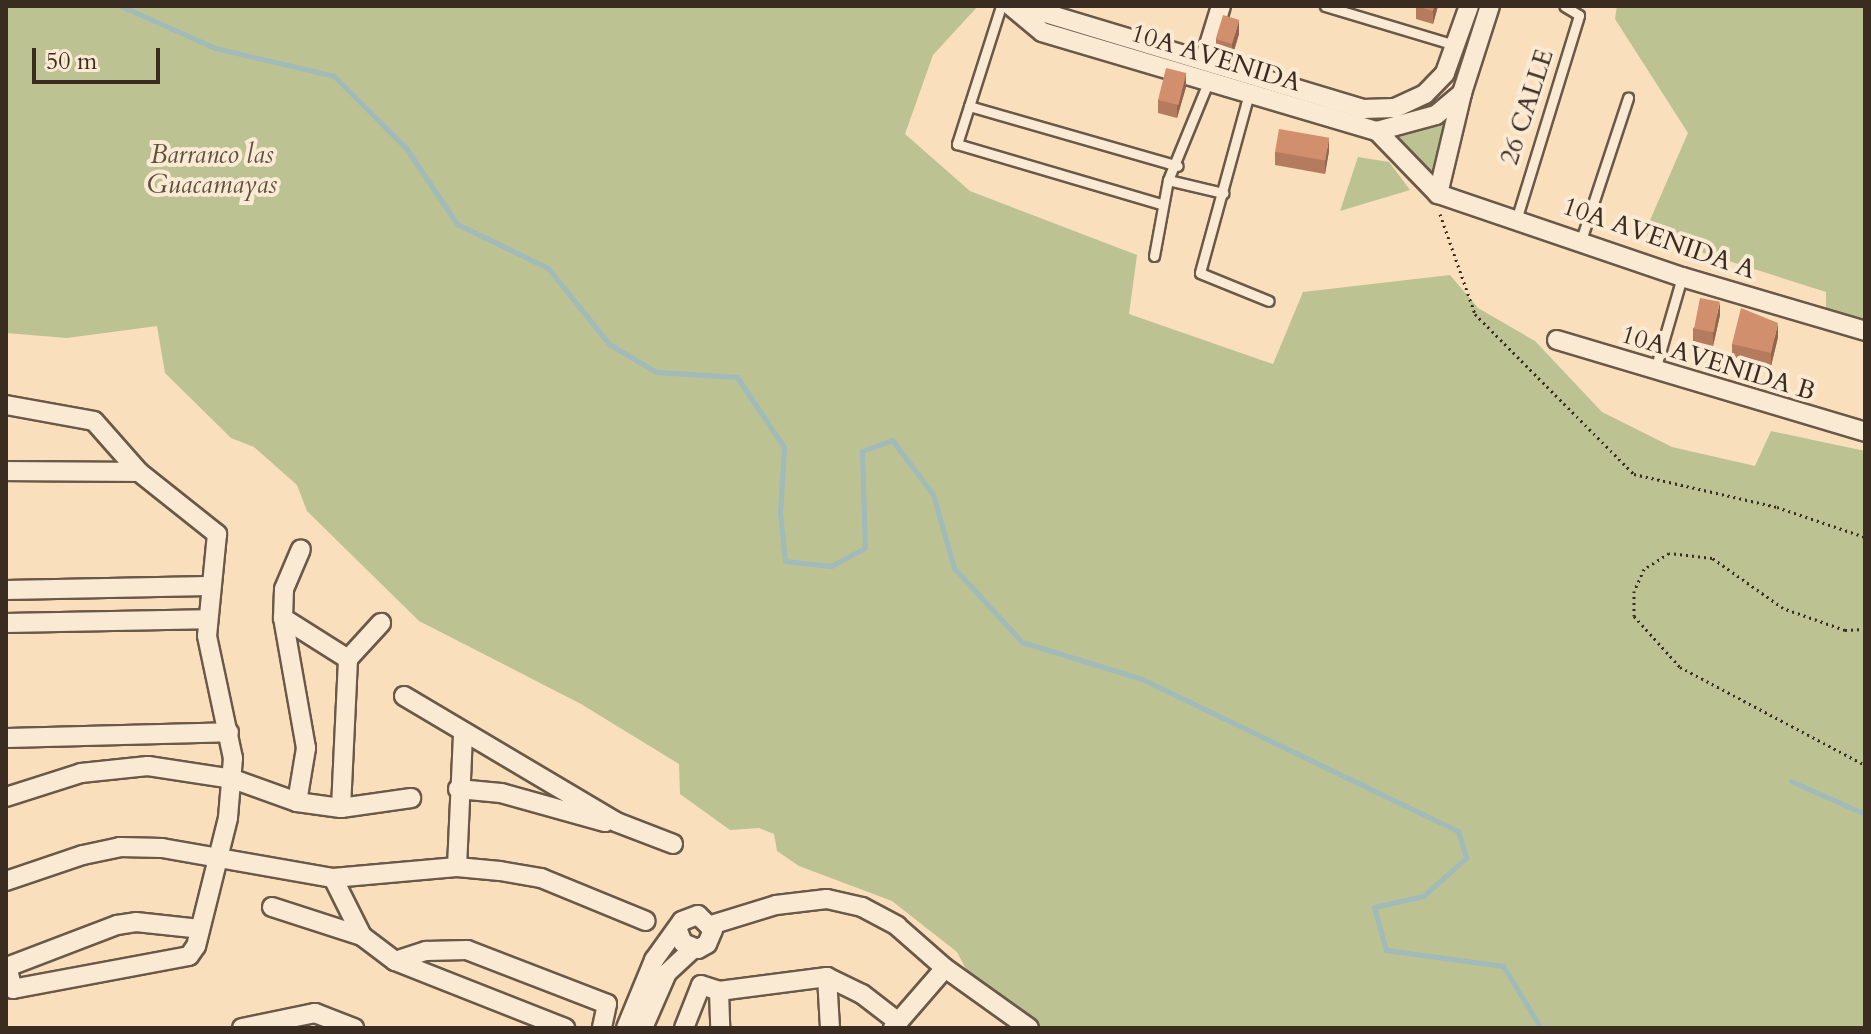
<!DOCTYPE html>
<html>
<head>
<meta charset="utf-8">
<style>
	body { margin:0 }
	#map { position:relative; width:1871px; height:1034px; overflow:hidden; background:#f9dfbc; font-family:Cardo,serif }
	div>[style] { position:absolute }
	.green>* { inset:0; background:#bcc292 }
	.stream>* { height:5px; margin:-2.5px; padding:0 2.5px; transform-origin:2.5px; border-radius:2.5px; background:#a1baba }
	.path>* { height:3px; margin-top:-1.5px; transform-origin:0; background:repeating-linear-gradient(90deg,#3b2c22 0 2px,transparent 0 6px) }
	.roads { filter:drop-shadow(2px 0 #6a5948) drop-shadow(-2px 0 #6a5948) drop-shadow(0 2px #6a5948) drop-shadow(0 -2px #6a5948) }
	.service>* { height:9px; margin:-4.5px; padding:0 4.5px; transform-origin:4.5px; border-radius:4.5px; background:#fbead3 }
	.minor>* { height:18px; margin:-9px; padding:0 9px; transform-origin:9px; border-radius:9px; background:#fbead3 }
	.wall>* { inset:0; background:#b47b5f }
	.shaded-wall>* { inset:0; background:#92644d }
	.building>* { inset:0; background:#d18f6e; transform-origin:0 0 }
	span { translate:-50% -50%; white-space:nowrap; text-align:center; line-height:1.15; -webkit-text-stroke:8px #fbead3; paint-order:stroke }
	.street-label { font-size:26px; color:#3b2c22 }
	.park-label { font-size:26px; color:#5b523e; font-style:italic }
	.frame { position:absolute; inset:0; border:8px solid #3b2c22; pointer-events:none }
	.scale { position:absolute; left:32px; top:48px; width:128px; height:36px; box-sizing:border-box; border:4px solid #3b2c22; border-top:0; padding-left:10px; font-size:24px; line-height:28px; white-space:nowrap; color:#3b2c22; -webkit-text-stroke:6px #fbead3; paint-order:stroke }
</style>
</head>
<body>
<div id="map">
	<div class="green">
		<div style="clip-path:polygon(6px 6px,978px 6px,933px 55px,905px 134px,970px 191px,1137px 255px,1129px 314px,1273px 364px,1303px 292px,1450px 275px,1478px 308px,1535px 341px,1602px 412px,1672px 447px,1755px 466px,1771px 431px,1865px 451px,1865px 1028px,1040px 1028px,1008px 1005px,979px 994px,957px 952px,892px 901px,799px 866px,777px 851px,774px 834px,759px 828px,730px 830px,680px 794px,679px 764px,581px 704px,419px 621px,307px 511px,297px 485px,254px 447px,231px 438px,165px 373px,157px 326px,67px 338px,6px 333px)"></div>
		<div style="clip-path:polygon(1617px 6px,1865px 6px,1865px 339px,1826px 330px,1826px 292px,1644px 234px,1688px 133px,1615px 19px)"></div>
		<div style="clip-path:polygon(1451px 111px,1433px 183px,1391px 134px)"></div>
		<div style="clip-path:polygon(1358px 157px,1389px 162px,1410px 190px,1340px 211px)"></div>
	</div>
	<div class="stream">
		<div style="left:121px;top:6px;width:103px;rotate:24.1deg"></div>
		<div style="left:215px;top:48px;width:122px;rotate:13.2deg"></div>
		<div style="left:334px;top:76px;width:102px;rotate:45deg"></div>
		<div style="left:406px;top:148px;width:92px;rotate:56.1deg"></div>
		<div style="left:457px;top:224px;width:101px;rotate:25.8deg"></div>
		<div style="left:548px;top:268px;width:97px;rotate:51.2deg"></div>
		<div style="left:609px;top:344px;width:55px;rotate:30.8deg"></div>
		<div style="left:656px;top:372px;width:81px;rotate:3.5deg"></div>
		<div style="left:737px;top:377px;width:84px;rotate:56.1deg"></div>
		<div style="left:784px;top:447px;width:66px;rotate:93.5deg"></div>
		<div style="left:780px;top:513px;width:48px;rotate:84.1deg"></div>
		<div style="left:785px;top:561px;width:46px;rotate:6.2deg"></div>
		<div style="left:831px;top:566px;width:38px;rotate:-28deg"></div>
		<div style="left:865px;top:548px;width:97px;rotate:-91.8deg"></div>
		<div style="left:862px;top:451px;width:32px;rotate:-20deg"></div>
		<div style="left:892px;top:440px;width:68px;rotate:52.8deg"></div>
		<div style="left:933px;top:494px;width:77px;rotate:74.2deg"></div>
		<div style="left:954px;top:568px;width:100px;rotate:47.4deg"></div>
		<div style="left:1022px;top:642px;width:126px;rotate:17.1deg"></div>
		<div style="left:1142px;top:679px;width:351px;rotate:25.7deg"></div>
		<div style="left:1458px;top:831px;width:28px;rotate:73deg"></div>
		<div style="left:1466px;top:858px;width:57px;rotate:138.5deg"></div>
		<div style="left:1423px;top:896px;width:50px;rotate:167.3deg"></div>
		<div style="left:1374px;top:907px;width:45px;rotate:74.4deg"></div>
		<div style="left:1386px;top:950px;width:118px;rotate:7.8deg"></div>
		<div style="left:1503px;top:966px;width:73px;rotate:58.5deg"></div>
		<div style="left:1791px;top:781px;width:81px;rotate:24deg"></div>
	</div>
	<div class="path">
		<div style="left:1440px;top:214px;width:106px;rotate:70.7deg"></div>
		<div style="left:1475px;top:314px;width:226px;rotate:45.2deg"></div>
		<div style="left:1634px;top:474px;width:147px;rotate:13deg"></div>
		<div style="left:1777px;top:507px;width:93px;rotate:18.8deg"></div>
		<div style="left:1865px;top:629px;width:20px;rotate:177deg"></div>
		<div style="left:1845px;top:630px;width:66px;rotate:-160.5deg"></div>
		<div style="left:1783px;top:608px;width:87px;rotate:-144.8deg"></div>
		<div style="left:1712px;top:558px;width:43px;rotate:-173.4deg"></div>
		<div style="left:1669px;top:553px;width:30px;rotate:147deg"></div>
		<div style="left:1644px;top:569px;width:24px;rotate:114deg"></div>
		<div style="left:1634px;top:591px;width:25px;rotate:90deg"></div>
		<div style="left:1634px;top:616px;width:69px;rotate:48deg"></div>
		<div style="left:1680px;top:667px;width:209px;rotate:27.9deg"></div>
	</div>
	<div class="roads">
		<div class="service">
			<div style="left:1001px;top:6px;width:145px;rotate:107.7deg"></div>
			<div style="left:957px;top:144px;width:213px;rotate:16.4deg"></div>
			<div style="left:1325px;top:6px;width:139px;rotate:16.7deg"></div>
			<div style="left:1248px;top:97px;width:182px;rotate:105.3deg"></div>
			<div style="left:1200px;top:273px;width:74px;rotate:22.1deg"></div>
			<div style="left:969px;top:106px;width:217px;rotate:16deg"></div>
			<div style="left:1168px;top:180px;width:57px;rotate:13.3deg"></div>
			<div style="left:1517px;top:217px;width:211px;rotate:-72.9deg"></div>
			<div style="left:1579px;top:15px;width:17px;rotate:-149deg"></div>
			<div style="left:1581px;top:240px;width:150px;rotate:-71.7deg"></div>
			<div style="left:1154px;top:256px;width:77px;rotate:-79.6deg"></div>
			<div style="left:1168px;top:180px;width:103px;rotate:-67.7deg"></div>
			<div style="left:1655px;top:370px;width:97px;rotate:-73.8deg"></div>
		</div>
		<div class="minor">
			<div style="left:1011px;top:6px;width:40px;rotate:40deg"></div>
			<div style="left:1042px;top:32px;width:349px;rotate:16.5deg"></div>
			<div style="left:1377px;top:131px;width:61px;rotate:-15.2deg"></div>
			<div style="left:1436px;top:115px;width:34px;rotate:-40deg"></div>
			<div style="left:1462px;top:93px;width:91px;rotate:-72.2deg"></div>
			<div style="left:1036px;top:6px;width:11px;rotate:38deg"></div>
			<div style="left:1045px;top:13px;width:332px;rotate:16.8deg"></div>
			<div style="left:1363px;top:109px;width:32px;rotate:-2deg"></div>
			<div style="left:1395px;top:108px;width:33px;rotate:-25deg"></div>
			<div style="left:1425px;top:94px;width:29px;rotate:-46deg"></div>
			<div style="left:1445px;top:73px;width:71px;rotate:-70.3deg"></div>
			<div style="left:1205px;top:58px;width:54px;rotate:-72.9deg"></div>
			<div style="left:1377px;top:131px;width:88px;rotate:45.9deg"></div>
			<div style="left:1438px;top:194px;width:258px;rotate:18.8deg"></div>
			<div style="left:1682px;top:277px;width:191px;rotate:16.4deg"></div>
			<div style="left:1438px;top:194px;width:104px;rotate:-76.6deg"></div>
			<div style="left:1557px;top:340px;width:321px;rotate:16.6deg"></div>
			<div style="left:6px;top:405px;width:89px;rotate:10.3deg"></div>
			<div style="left:94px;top:421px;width:68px;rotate:48.6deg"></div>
			<div style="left:139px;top:472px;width:100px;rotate:38.5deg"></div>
			<div style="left:217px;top:534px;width:102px;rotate:95.6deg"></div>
			<div style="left:207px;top:636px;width:125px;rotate:78deg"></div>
			<div style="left:233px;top:758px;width:60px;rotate:94.8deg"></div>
			<div style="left:228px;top:818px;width:132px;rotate:104deg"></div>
			<div style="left:196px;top:946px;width:12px;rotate:125deg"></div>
			<div style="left:189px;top:956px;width:179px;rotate:169.4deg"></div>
			<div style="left:13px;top:989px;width:23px;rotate:-105deg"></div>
			<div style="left:7px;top:967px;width:118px;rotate:-20.9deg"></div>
			<div style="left:117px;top:925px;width:19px;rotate:-9deg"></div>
			<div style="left:136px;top:922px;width:64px;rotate:6.2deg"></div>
			<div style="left:6px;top:471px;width:133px;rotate:0.4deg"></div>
			<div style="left:6px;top:590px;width:203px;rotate:-1.1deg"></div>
			<div style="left:283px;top:618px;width:77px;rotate:32.2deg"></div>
			<div style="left:6px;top:623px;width:200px;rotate:-1.1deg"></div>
			<div style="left:404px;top:696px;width:247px;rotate:30.7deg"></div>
			<div style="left:616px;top:822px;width:61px;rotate:21.1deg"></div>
			<div style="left:6px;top:738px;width:223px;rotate:-1.5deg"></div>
			<div style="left:458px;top:789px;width:43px;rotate:5.3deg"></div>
			<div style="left:501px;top:793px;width:108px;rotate:15.6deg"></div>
			<div style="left:6px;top:797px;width:79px;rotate:-17.7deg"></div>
			<div style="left:81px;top:773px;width:67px;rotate:-6deg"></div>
			<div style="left:148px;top:766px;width:86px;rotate:8.7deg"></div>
			<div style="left:233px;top:779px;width:68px;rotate:19.8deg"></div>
			<div style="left:297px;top:802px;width:44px;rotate:7.8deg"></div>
			<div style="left:341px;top:808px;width:71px;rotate:-8.1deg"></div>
			<div style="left:297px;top:802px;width:55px;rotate:-80.5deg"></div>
			<div style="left:306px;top:748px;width:132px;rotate:-100deg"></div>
			<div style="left:283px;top:618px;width:29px;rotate:-88deg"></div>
			<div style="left:284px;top:589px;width:43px;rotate:-67deg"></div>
			<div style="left:341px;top:808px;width:149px;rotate:-87.3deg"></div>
			<div style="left:348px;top:659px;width:49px;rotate:-47.5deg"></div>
			<div style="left:457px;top:867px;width:133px;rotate:-87.4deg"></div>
			<div style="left:333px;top:878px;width:65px;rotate:63.4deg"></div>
			<div style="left:6px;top:881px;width:81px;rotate:-18.7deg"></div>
			<div style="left:83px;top:855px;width:38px;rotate:-12deg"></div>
			<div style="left:120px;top:847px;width:42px;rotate:1.4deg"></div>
			<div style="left:162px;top:848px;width:174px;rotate:10deg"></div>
			<div style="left:333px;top:878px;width:124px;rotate:-5.1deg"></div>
			<div style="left:457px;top:867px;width:43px;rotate:5.3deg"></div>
			<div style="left:500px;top:871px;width:42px;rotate:9.7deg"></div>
			<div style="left:541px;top:878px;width:113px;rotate:22.3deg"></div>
			<div style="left:272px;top:907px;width:95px;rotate:17.9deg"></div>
			<div style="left:362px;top:936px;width:41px;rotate:37.1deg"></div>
			<div style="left:395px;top:961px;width:183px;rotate:21.5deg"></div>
			<div style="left:711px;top:925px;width:68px;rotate:-17.1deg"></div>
			<div style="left:776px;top:905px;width:51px;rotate:-6.7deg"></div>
			<div style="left:827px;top:899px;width:36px;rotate:13deg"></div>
			<div style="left:862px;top:907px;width:40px;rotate:28deg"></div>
			<div style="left:897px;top:926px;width:64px;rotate:41.2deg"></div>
			<div style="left:945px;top:968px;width:103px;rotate:35.5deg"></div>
			<div style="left:395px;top:961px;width:33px;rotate:-18deg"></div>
			<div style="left:426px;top:951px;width:41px;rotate:-1.4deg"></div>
			<div style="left:467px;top:950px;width:150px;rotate:21.1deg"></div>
			<div style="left:607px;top:1004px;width:25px;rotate:102deg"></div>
			<div style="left:827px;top:977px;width:51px;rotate:86.6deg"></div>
			<div style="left:719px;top:991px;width:37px;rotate:88deg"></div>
			<div style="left:242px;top:1028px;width:75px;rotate:-11.6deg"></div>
			<div style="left:315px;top:1013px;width:42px;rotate:21deg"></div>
			<div style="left:626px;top:1028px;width:74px;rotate:-67.6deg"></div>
			<div style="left:654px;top:960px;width:48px;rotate:-54.3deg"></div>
			<div style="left:682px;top:921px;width:17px;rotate:-21deg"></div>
			<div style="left:698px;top:915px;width:21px;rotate:45deg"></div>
			<div style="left:713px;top:930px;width:15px;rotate:113deg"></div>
			<div style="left:707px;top:944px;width:10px;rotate:151deg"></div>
			<div style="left:698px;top:949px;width:16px;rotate:-158deg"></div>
			<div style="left:683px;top:943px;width:11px;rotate:-112deg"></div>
			<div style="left:643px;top:1028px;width:60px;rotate:-66.4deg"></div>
			<div style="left:667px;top:973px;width:35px;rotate:-43deg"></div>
			<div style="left:684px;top:1028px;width:46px;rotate:-68.4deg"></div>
			<div style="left:701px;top:985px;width:19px;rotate:18deg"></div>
			<div style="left:719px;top:991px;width:109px;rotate:-7.4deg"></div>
			<div style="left:827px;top:977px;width:39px;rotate:26deg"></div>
			<div style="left:862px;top:994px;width:44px;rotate:37.6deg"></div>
			<div style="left:893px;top:1028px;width:79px;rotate:-49.1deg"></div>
		</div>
	</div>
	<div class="wall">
		<div style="clip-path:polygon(1416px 6px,1438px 6px,1433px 24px,1416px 19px)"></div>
		<div style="clip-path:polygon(1239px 34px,1232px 57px,1216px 53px,1216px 39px)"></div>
		<div style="clip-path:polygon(1186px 87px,1177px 118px,1158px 113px,1158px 100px)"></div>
		<div style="clip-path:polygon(1329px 151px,1325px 174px,1275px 165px,1275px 152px)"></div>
		<div style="clip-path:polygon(1720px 315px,1713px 346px,1693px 341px,1693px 328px)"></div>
		<div style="clip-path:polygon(1778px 337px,1771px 366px,1732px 357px,1732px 344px)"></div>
	</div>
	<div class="shaded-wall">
		<div style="clip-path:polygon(1434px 6px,1438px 6px,1433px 24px,1433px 11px)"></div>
		<div style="clip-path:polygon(1239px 20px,1239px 34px,1232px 57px,1232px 44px)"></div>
		<div style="clip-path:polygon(1186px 73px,1186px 87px,1177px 118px,1177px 105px)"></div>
		<div style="clip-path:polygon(1329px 138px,1329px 151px,1325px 174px,1325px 161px)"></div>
		<div style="clip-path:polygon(1720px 302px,1720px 315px,1713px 346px,1713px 332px)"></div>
		<div style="clip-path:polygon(1778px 323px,1778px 337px,1771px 366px,1771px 353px)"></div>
	</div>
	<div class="building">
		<div style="clip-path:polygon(1416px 6px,1434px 6px,1433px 11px)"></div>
		<div style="left:1223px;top:15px;width:17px;height:25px;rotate:17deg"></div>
		<div style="left:1166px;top:68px;width:21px;height:33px;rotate:14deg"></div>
		<div style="left:1279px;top:129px;width:51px;height:23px;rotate:10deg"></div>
		<div style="left:1700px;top:298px;width:20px;height:31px;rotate:11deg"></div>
		<div style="clip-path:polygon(1741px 308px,1778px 323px,1771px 353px,1732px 344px)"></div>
	</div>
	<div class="street-label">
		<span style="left:1216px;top:58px;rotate:17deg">10A AVENIDA</span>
		<span style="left:1527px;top:107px;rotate:-72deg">26 CALLE</span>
		<span style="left:1659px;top:238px;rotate:19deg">10A AVENIDA A</span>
		<span style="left:1718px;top:363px;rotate:17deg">10A AVENIDA B</span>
	</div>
	<div class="park-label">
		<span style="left:212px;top:170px">Barranco las<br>Guacamayas</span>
	</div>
	<div class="frame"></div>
	<div class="scale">50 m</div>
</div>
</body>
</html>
